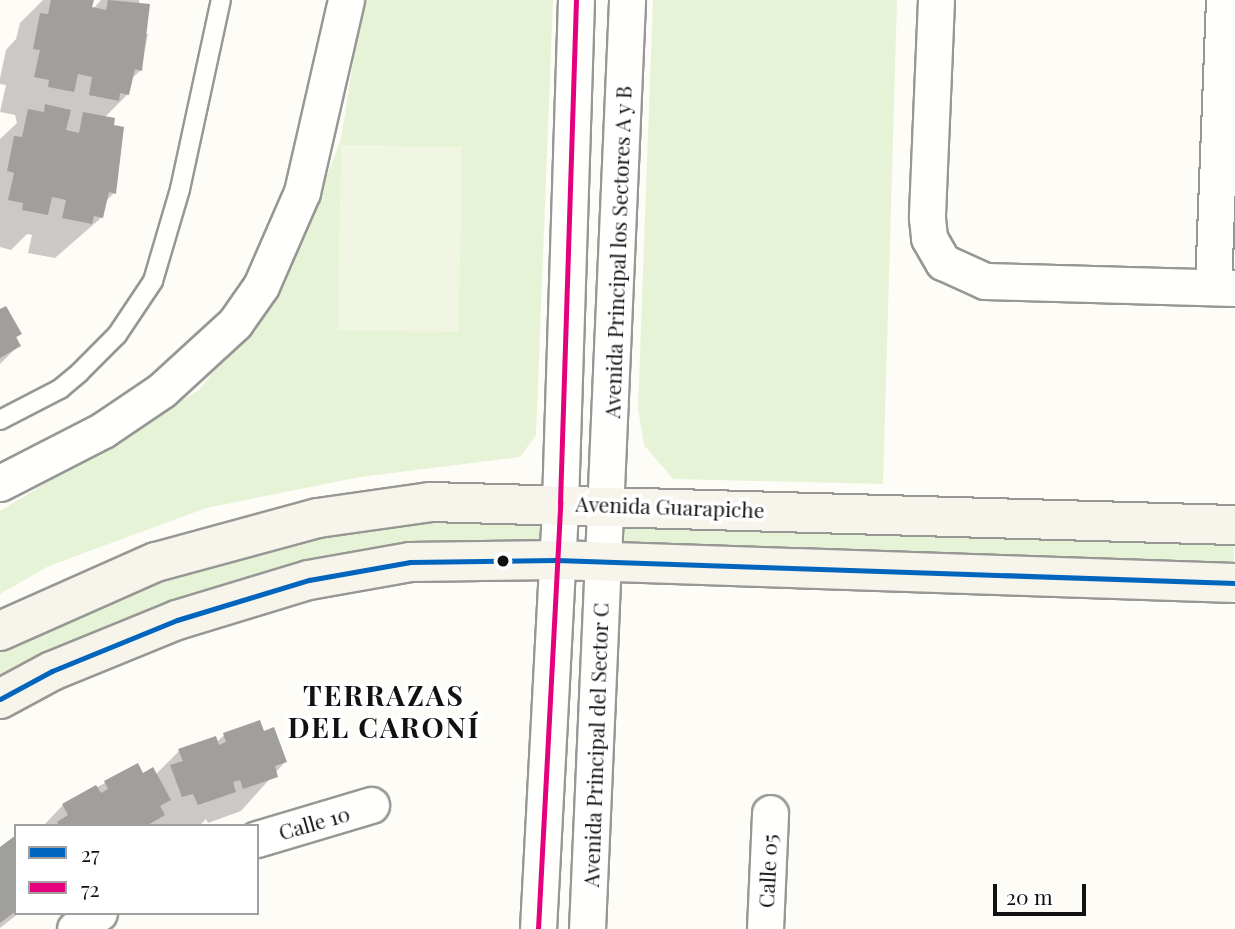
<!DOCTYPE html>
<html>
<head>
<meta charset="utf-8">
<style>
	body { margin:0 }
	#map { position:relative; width:1235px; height:929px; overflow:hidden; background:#fdfcf7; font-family:"Playfair Display",serif }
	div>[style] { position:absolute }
	.green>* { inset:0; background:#e7f3d7; transform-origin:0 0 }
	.pitch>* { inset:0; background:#f0f6e1; transform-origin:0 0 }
	.shadow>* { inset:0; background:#0003 }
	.building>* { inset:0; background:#a19f9c }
	.roads { filter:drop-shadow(2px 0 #979795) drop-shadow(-2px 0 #979795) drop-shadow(0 2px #979795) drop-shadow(0 -2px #979795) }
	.lane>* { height:18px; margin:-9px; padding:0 9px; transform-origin:9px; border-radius:9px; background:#fffffe }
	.street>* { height:35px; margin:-17.5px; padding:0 17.5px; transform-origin:17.5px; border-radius:17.5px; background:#fffffe }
	.secondary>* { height:38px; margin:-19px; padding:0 19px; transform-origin:19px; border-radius:19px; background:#f6f4eb }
	.bus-1>* { height:5px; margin:-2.5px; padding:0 2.5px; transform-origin:2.5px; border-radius:2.5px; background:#0065bd }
	.bus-2>* { height:5px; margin:-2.5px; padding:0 2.5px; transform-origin:2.5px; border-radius:2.5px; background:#e5007d }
	.dots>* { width:19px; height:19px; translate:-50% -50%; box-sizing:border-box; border:4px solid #fff; border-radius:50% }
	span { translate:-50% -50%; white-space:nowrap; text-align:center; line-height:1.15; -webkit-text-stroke:7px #fff; paint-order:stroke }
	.street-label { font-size:21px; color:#111 }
	.district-label { font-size:28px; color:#111; font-weight:700; letter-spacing:2px }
	.legend { position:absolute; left:14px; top:824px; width:245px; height:91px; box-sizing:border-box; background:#fff; border:2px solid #a0a0a0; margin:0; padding:9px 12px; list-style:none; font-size:21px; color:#111 }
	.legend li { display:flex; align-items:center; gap:14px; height:35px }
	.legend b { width:35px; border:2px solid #a0a0a0 }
	.scale { position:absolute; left:993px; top:884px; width:93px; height:32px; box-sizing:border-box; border:4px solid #111; border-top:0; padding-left:9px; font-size:21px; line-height:24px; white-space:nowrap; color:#111; -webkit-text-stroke:5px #fff; paint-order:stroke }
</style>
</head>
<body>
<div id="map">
	<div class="green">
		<div style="clip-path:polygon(363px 0,553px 0,536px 435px,520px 457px,360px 477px,206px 508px,49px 566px,0 594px,0 511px,199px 390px,286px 281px,341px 139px)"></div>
		<div style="clip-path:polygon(653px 0,897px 0,883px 484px,673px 479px,644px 445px,638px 409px)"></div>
		<div style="clip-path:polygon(559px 503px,556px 560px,410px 562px,0 699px,0 631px,245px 537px)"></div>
		<div style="left:606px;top:504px;width:629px;height:57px;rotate:2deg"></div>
	</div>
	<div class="pitch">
		<div style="left:341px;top:145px;width:121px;height:185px;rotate:1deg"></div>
	</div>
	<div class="shadow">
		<div style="clip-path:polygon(43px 0,92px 0,90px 12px,101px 0,139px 0,142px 33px,148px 34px,141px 70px,131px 79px,128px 94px,104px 118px,114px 193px,105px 202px,102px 217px,55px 258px,28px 253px,32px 235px,27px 234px,11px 250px,0 247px,0 139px,17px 123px,15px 115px,0 112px,6px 85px,0 84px,0 78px,6px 50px,16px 39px,20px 23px)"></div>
		<div style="clip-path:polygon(0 311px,20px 334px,15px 339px,18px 346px,0 364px)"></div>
		<div style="clip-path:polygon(263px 733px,285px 762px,241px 811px,208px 823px,206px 819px,199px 826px,43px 826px,63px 805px,105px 783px,156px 774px,179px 751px,216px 743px,224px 735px)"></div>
		<div style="clip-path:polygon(16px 837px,19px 913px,0 928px,0 849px)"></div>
	</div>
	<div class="building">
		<div style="clip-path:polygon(51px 0,94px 0,92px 7px,106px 10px,108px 0,150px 4px,142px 71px,135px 69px,129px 95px,120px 93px,119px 101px,89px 95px,92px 77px,78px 74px,74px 92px,48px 87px,49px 80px,34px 77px,40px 50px,33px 49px,40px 13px,48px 14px)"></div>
		<div style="clip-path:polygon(45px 104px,71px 110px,66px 130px,79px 133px,83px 112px,115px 118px,114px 125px,124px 127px,116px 194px,109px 192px,103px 218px,94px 216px,92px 224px,62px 218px,66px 200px,52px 197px,48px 215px,22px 210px,23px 203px,8px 200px,14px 173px,7px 171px,14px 136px,22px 137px,28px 109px,44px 112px)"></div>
		<div style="clip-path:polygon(6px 306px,22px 334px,16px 337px,21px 346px,0 358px,0 309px)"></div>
		<div style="clip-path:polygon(260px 720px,264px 731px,274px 727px,287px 762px,275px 766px,278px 777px,243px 789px,240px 780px,233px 782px,236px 792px,198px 805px,193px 794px,182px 797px,170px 765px,183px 761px,178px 749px,216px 736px,219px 745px,226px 742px,223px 733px)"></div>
		<div style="clip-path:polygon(138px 763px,143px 773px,153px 767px,171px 800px,160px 806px,165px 815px,146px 826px,59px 826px,57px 822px,68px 815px,62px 804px,96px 785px,101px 793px,108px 789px,104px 781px)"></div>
		<div style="clip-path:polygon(16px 835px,16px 911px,0 923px,0 847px)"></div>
	</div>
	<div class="roads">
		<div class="lane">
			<div style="left:0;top:420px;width:68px;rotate:-27.3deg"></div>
			<div style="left:60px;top:389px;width:26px;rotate:-40deg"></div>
			<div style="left:80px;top:372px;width:52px;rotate:-45deg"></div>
			<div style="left:117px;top:335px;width:65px;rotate:-56.3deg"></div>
			<div style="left:153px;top:281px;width:96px;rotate:-73.6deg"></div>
			<div style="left:180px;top:189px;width:193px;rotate:-77.8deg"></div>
		</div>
		<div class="street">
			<div style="left:936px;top:0;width:218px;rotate:92.4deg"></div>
			<div style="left:927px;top:218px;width:20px;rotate:84deg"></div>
			<div style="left:929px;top:238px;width:28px;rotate:60deg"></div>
			<div style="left:943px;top:262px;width:46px;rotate:24.3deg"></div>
			<div style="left:985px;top:281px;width:250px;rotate:1.6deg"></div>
			<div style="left:1213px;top:287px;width:287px;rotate:-87.8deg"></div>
			<div style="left:0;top:483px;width:116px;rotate:-27.2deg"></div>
			<div style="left:103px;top:430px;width:71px;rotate:-34.1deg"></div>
			<div style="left:162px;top:390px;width:99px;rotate:-42.5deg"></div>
			<div style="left:235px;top:323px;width:45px;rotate:-54.9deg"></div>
			<div style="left:261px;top:286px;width:103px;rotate:-66.4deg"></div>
			<div style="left:302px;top:192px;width:197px;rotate:-77.1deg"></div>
			<div style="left:257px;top:839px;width:119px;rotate:-16.6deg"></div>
			<div style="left:75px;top:929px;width:29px;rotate:-34deg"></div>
			<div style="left:538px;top:929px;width:427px;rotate:-87deg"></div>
			<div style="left:560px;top:503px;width:503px;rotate:-88.18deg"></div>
			<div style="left:587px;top:929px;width:930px;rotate:-87.53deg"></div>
			<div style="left:765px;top:929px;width:116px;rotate:-87.5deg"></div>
		</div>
		<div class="secondary">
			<div style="left:0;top:631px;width:171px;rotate:-23.9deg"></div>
			<div style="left:156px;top:562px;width:168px;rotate:-15.2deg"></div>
			<div style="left:318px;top:518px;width:113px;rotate:-8.1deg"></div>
			<div style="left:430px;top:502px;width:805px;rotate:1.64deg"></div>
			<div style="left:0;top:699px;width:59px;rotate:-28.3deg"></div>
			<div style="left:52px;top:671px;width:135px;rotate:-22.2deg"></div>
			<div style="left:177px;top:620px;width:138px;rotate:-16.9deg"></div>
			<div style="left:309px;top:580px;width:103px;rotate:-10.1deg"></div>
			<div style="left:410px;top:562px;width:146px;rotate:-0.8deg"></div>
			<div style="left:556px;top:560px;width:679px;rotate:1.94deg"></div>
		</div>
	</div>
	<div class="bus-1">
		<div style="left:0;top:699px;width:59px;rotate:-28.3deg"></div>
		<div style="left:52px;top:671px;width:135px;rotate:-22.2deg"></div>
		<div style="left:177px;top:620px;width:138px;rotate:-16.9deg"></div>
		<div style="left:309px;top:580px;width:103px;rotate:-10.1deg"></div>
		<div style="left:410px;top:562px;width:146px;rotate:-0.8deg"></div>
		<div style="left:556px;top:560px;width:679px;rotate:1.94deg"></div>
	</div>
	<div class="bus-2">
		<div style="left:538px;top:929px;width:427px;rotate:-87deg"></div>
		<div style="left:560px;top:503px;width:503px;rotate:-88.18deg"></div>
	</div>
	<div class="dots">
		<div style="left:503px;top:561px;background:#111"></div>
	</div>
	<div class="street-label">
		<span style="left:617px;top:252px;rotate:-88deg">Avenida Principal los Sectores A y B</span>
		<span style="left:670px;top:506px;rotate:2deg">Avenida Guarapiche</span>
		<span style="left:595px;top:745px;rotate:-88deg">Avenida Principal del Sector C</span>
		<span style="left:314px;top:822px;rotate:-16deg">Calle 10</span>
		<span style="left:767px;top:871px;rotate:-87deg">Calle 05</span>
	</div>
	<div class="district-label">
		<span style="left:384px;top:711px">TERRAZAS<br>DEL CARONÍ</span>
	</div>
	<ul class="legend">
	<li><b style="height:9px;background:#0065bd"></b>27</li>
	<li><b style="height:9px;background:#e5007d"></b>72</li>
	</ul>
	<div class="scale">20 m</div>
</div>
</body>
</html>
